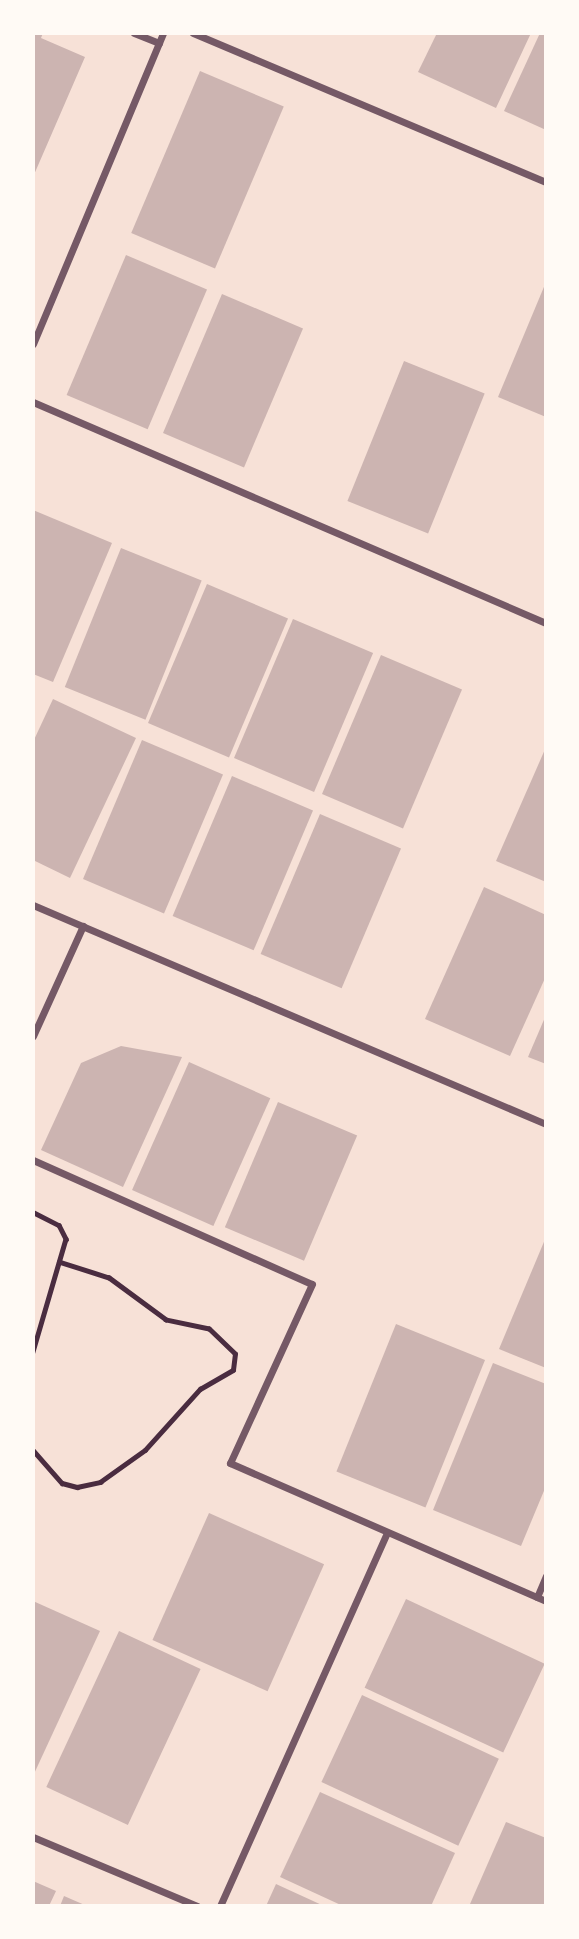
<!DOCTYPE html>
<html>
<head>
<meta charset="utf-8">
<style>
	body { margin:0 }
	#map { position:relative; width:579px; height:1939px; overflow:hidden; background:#f7e1d7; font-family:"DM Sans",sans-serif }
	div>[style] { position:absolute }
	.building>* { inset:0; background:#ccb4b1; transform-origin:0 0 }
	.path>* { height:4.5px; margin:-2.25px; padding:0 2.25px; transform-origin:2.25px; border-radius:2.25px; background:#4a2c40 }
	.minor>* { height:7px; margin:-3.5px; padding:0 3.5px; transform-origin:3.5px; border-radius:3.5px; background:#755966 }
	span { translate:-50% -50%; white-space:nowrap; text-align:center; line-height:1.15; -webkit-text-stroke:6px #fffaf5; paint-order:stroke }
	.frame { position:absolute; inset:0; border:35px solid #fffaf5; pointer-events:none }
</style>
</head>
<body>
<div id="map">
	<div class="building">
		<div style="clip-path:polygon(33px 33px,43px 33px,41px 38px,85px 57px,33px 177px)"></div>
		<div style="clip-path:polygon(437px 33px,531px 33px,496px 108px,418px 72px)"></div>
		<div style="clip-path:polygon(540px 33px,546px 33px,546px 130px,504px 111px)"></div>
		<div style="left:200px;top:71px;width:91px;height:176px;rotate:23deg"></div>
		<div style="left:126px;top:255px;width:88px;height:152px;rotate:23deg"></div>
		<div style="clip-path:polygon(546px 282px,546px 417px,498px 397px)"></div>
		<div style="left:222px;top:294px;width:88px;height:151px;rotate:23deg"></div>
		<div style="left:404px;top:361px;width:87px;height:151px;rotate:22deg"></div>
		<div style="clip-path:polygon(33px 510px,112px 543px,53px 682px,33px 674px)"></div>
		<div style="left:121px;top:548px;width:87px;height:150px;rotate:22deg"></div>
		<div style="left:207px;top:584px;width:88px;height:151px;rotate:23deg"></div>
		<div style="left:293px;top:619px;width:87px;height:151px;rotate:23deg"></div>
		<div style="left:381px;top:655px;width:88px;height:151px;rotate:23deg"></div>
		<div style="clip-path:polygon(53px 699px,136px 738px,70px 878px,33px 860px,33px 742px)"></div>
		<div style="left:142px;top:740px;width:88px;height:151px;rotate:23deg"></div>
		<div style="clip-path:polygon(546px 747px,546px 882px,496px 861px)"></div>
		<div style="left:232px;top:776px;width:88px;height:152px;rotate:23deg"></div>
		<div style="left:320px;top:814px;width:88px;height:152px;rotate:23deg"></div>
		<div style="clip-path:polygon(484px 887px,546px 915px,546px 976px,510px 1056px,425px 1019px)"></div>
		<div style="clip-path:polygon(546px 1015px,546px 1064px,528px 1057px)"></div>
		<div style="clip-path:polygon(121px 1046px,182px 1057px,123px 1187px,41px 1150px,81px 1063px)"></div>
		<div style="left:189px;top:1062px;width:89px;height:140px;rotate:24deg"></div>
		<div style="left:278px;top:1102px;width:86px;height:136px;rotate:23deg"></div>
		<div style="clip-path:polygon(546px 1237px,546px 1368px,499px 1349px)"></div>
		<div style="left:396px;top:1324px;width:96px;height:159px;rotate:22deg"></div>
		<div style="clip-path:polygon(493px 1363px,546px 1384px,546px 1486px,521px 1546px,433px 1510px)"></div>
		<div style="left:209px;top:1513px;width:126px;height:139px;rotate:24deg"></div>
		<div style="left:406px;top:1599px;width:153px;height:98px;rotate:25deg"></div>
		<div style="clip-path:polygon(33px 1601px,100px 1631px,33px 1776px)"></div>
		<div style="left:119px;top:1631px;width:90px;height:172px;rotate:25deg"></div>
		<div style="left:362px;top:1695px;width:151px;height:96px;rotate:25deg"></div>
		<div style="clip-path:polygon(320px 1792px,455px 1853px,431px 1906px,343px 1906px,280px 1877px)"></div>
		<div style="clip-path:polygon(506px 1822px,546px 1838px,546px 1906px,470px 1904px)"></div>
		<div style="clip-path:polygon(33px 1881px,56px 1891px,49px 1906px,33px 1906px)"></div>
		<div style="clip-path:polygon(276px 1884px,324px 1906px,266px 1906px)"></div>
		<div style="clip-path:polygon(64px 1896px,87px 1906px,60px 1906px)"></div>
	</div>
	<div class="path">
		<div style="left:33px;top:1212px;width:29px;rotate:27deg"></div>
		<div style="left:59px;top:1225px;width:16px;rotate:63deg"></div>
		<div style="left:66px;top:1239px;width:118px;rotate:106.3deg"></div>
		<div style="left:33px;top:1450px;width:44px;rotate:48.7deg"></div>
		<div style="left:62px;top:1483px;width:16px;rotate:15deg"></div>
		<div style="left:77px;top:1487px;width:24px;rotate:-12deg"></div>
		<div style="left:100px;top:1482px;width:55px;rotate:-35.4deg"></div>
		<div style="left:145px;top:1450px;width:82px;rotate:-48deg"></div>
		<div style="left:200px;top:1389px;width:38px;rotate:-30deg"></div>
		<div style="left:233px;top:1370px;width:16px;rotate:-83deg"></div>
		<div style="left:235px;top:1354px;width:36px;rotate:-136deg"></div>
		<div style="left:209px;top:1329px;width:44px;rotate:-168.2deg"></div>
		<div style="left:166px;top:1320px;width:71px;rotate:-143.6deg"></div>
		<div style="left:109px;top:1278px;width:52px;rotate:-162.3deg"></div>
	</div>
	<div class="minor">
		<div style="left:134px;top:33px;width:27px;rotate:22deg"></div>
		<div style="left:193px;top:33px;width:383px;rotate:22.9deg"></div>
		<div style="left:33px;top:344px;width:337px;rotate:-67.3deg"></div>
		<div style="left:33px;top:402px;width:559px;rotate:23.31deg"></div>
		<div style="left:33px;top:905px;width:558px;rotate:23.12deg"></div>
		<div style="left:33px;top:1036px;width:121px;rotate:-65.6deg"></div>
		<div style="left:33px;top:1160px;width:305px;rotate:24deg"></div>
		<div style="left:312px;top:1284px;width:197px;rotate:114.6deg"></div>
		<div style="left:230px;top:1463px;width:345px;rotate:23.6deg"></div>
		<div style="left:537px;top:1597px;width:23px;rotate:-67deg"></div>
		<div style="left:33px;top:1837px;width:178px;rotate:22.8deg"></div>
		<div style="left:220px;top:1906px;width:409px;rotate:-65.9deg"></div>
	</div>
	<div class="frame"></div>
</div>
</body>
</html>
